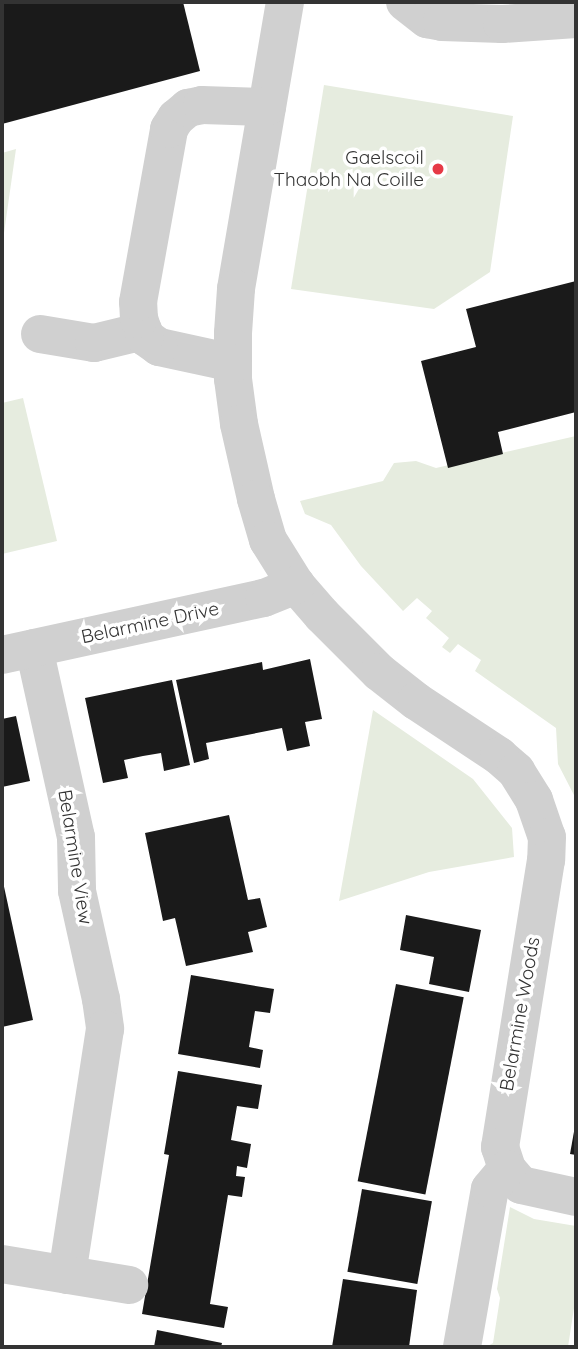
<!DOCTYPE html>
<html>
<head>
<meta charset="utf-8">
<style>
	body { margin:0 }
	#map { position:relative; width:578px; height:1349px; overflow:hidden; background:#fff; font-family:Quicksand,sans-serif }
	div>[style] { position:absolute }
	.green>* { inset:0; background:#e6ecdf }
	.building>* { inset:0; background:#1a1a1a; transform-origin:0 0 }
	.minor>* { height:38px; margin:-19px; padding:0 19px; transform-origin:19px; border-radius:19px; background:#d0d0d0 }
	.dots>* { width:19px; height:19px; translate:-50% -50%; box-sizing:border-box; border:4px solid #fff; border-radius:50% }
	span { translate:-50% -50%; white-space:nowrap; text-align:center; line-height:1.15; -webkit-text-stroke:7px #fff; paint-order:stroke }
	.poi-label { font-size:19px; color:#333 }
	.right { translate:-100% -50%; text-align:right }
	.street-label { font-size:19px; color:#333 }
	.frame { position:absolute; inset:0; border:4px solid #333; pointer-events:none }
</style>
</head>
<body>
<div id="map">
	<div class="green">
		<div style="clip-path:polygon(324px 85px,513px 116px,490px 272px,434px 309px,291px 289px)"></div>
		<div style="clip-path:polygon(16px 149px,2px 247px,2px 153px)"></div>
		<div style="clip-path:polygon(23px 398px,57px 541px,2px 554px,2px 403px)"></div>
		<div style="clip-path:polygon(576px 436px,576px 799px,558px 764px,556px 728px,475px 671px,481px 660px,458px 644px,450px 653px,442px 647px,449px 638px,426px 618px,432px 611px,417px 598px,403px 611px,361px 566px,331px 525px,305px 514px,300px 501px,383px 481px,394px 463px,416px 461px,436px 468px)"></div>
		<div style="clip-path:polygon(373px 710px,473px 779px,512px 828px,514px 857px,429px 872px,339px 901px)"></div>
		<div style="clip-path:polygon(510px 1207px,534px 1219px,576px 1226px,576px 1295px,568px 1347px,486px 1347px,493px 1343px,500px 1298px,497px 1289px)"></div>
	</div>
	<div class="building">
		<div style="clip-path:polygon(2px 2px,183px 2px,200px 71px,2px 124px)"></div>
		<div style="clip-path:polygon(576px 281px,576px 412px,498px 432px,503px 454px,448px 468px,421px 361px,476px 347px,466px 309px)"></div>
		<div style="clip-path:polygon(310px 659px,322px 719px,305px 722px,310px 746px,287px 751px,282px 728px,206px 743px,209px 759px,194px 763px,176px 680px,262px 662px,263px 670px)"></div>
		<div style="clip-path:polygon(172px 680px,190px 765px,164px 771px,161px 753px,143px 756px,124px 760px,128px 778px,103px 783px,85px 698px)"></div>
		<div style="clip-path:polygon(16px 716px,30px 781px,2px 787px,2px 719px)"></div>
		<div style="clip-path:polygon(229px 815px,248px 900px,260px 898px,267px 927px,248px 932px,253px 952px,186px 966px,175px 918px,163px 921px,145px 833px)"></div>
		<div style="clip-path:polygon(3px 882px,33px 1020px,2px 1027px,2px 883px)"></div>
		<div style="clip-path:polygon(406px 915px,481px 930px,469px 992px,429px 984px,434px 957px,400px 950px)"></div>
		<div style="clip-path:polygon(191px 975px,274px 989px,270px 1013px,255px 1011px,249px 1047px,263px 1050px,260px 1068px,178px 1054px)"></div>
		<div style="left:396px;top:984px;width:69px;height:201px;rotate:11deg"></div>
		<div style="clip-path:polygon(178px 1071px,262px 1085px,258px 1109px,237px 1106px,231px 1140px,251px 1144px,247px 1168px,237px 1166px,236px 1176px,245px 1177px,242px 1197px,228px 1195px,210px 1304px,228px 1307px,224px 1328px,142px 1314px,169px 1155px,164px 1154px)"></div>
		<div style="clip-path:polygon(575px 1126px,576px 1126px,576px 1155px,570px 1154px)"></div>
		<div style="left:362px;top:1189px;width:71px;height:84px;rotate:10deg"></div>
		<div style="clip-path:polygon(343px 1279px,417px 1290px,409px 1347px,332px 1347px)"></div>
		<div style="clip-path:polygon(157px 1330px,222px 1343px,221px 1347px,154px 1347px)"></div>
	</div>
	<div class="minor">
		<div style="left:285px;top:2px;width:291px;rotate:99.7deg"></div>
		<div style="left:236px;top:289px;width:44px;rotate:93.9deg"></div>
		<div style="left:233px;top:333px;width:46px;rotate:90deg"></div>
		<div style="left:233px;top:379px;width:45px;rotate:82.4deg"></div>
		<div style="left:239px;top:424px;width:77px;rotate:77.2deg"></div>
		<div style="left:256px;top:499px;width:43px;rotate:73.7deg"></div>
		<div style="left:268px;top:540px;width:53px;rotate:58.1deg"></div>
		<div style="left:296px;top:585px;width:40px;rotate:49deg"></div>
		<div style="left:322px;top:615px;width:81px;rotate:45deg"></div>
		<div style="left:379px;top:672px;width:47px;rotate:38.1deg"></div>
		<div style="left:416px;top:701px;width:100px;rotate:33.5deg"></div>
		<div style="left:499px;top:756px;width:23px;rotate:41deg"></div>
		<div style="left:516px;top:771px;width:34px;rotate:58deg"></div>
		<div style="left:534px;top:800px;width:39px;rotate:71deg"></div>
		<div style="left:547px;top:837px;width:23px;rotate:92deg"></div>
		<div style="left:546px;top:860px;width:291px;rotate:99.1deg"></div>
		<div style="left:500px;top:1147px;width:23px;rotate:72deg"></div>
		<div style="left:507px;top:1169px;width:21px;rotate:49deg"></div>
		<div style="left:521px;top:1185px;width:56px;rotate:12.3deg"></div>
		<div style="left:405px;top:2px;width:28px;rotate:38deg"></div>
		<div style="left:427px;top:19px;width:15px;rotate:11deg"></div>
		<div style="left:442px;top:22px;width:60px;rotate:1.9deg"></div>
		<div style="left:502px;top:24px;width:74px;rotate:-3.9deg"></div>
		<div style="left:40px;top:334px;width:55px;rotate:9.5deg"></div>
		<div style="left:94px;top:343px;width:51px;rotate:-13.5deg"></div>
		<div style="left:233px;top:363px;width:76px;rotate:-167.8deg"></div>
		<div style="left:159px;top:347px;width:17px;rotate:-144deg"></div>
		<div style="left:145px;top:337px;width:19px;rotate:-108deg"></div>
		<div style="left:139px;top:319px;width:17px;rotate:-93deg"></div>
		<div style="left:138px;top:302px;width:176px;rotate:-79.8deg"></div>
		<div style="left:169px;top:129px;width:13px;rotate:-58deg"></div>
		<div style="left:176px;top:118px;width:16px;rotate:-40deg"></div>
		<div style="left:188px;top:108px;width:14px;rotate:-12deg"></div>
		<div style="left:202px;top:105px;width:65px;rotate:1.8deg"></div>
		<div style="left:34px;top:648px;width:194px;rotate:77.5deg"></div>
		<div style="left:76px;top:837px;width:54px;rotate:88.9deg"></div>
		<div style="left:77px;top:891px;width:111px;rotate:77.5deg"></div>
		<div style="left:101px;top:999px;width:30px;rotate:82deg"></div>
		<div style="left:105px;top:1029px;width:249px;rotate:98.8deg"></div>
		<div style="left:2px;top:655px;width:268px;rotate:-12.3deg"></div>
		<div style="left:264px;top:598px;width:35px;rotate:-22deg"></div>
		<div style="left:2px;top:1264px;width:129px;rotate:9.4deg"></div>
		<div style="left:462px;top:1347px;width:160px;rotate:-80deg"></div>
		<div style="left:490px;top:1189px;width:26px;rotate:-50deg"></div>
	</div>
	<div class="dots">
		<div style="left:438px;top:169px;background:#e63946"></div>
	</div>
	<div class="poi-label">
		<span class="right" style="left:424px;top:169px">Gaelscoil<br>Thaobh Na Coille</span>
	</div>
	<div class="street-label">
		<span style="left:150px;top:623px;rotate:-12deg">Belarmine Drive</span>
		<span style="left:75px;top:857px;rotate:81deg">Belarmine View</span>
		<span style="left:520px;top:1014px;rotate:-80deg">Belarmine Woods</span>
	</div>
	<div class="frame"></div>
</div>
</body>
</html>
